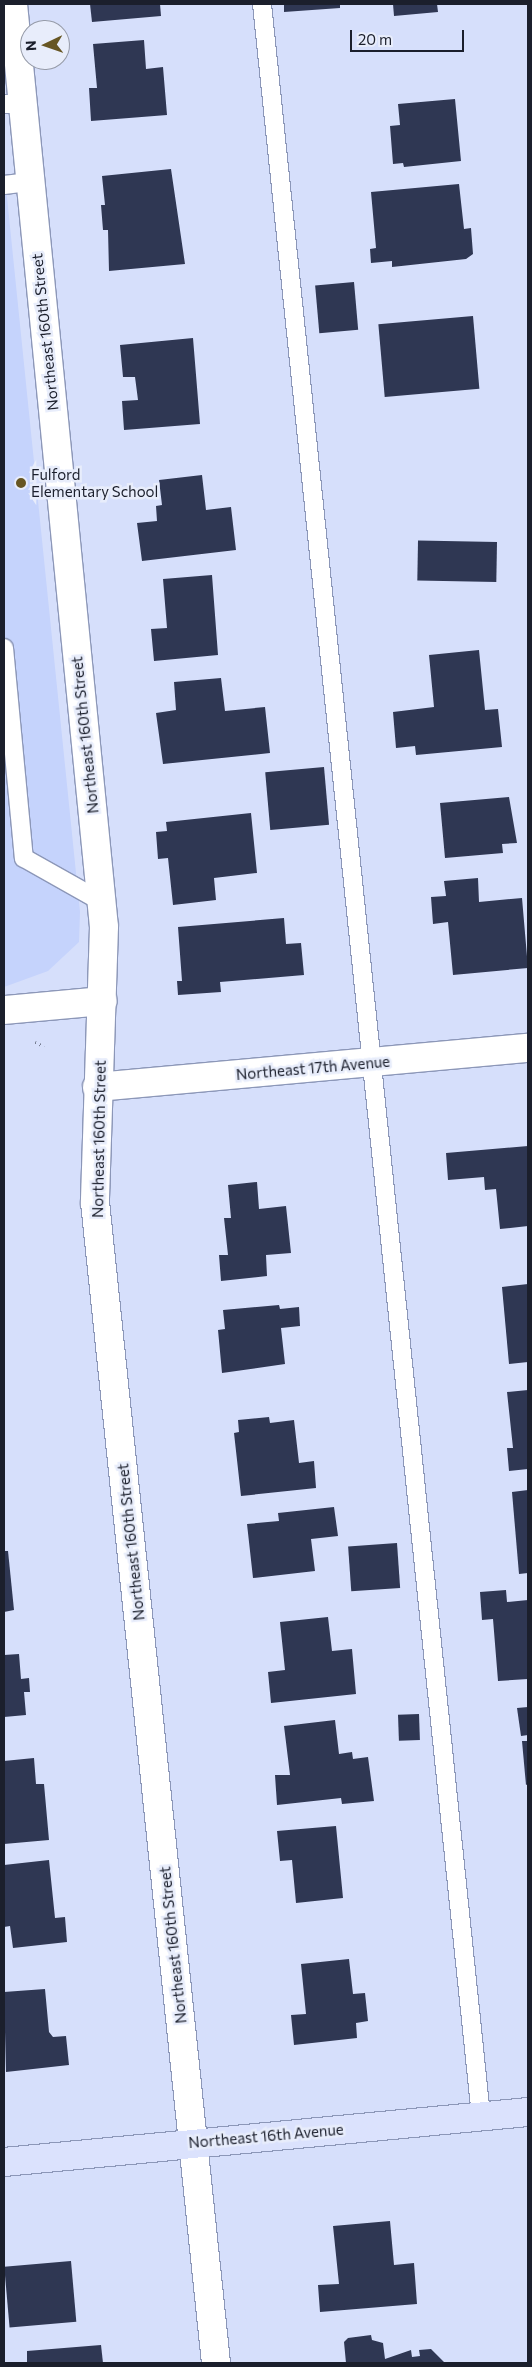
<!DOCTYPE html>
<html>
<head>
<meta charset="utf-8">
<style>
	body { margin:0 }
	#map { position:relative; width:532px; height:2367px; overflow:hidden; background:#d6dffb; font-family:Commissioner,sans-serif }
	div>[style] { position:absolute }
	.built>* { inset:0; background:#c5d3fc }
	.building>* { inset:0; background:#2f3753; transform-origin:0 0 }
	.path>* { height:3px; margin-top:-1.5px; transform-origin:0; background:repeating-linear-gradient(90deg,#757c90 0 1px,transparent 0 5px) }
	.roads { filter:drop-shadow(1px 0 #8c97b8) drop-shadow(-1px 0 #8c97b8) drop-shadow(0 1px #8c97b8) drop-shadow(0 -1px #8c97b8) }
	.lane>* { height:18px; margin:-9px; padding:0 9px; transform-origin:9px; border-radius:9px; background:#fff }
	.street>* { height:28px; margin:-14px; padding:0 14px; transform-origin:14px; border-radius:14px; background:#fff }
	.secondary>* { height:28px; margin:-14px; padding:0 14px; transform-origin:14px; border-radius:14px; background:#dbe2fd }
	.dots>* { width:14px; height:14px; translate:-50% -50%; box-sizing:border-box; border:2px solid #e8edfb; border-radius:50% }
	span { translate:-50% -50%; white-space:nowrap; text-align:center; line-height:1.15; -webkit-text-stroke:5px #e8edfb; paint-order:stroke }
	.street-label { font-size:15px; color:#1b1f2c }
	.poi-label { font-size:15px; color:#1b1f2c }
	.left { translate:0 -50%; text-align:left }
	.frame { position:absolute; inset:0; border:5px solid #1b1f2c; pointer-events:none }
	.north { position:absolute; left:20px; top:20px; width:50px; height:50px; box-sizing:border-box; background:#e8edfb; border:1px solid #969ba8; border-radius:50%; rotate:267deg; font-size:14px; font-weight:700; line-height:20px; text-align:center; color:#1b1f2c }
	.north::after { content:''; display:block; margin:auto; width:18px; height:22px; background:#675623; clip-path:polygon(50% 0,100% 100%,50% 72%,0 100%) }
	.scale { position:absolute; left:350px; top:30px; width:114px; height:22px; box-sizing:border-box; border:2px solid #1b1f2c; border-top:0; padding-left:6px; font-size:15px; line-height:18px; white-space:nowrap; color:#1b1f2c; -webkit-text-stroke:4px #e8edfb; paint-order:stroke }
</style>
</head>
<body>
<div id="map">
	<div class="built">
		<div style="clip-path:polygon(4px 168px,80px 912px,79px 942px,48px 971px,4px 987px)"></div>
	</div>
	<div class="building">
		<div style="clip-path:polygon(90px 4px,160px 4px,161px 16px,92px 22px)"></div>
		<div style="clip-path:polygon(284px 4px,340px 4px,340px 8px,284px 12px)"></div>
		<div style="clip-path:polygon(393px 4px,437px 4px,438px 12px,394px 16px)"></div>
		<div style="clip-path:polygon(144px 40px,146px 69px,163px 67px,167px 115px,91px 121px,89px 88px,97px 88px,93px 44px)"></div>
		<div style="clip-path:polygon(455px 99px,461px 161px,404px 167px,403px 163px,393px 164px,390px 126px,400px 125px,398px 104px)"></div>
		<div style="clip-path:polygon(171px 169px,185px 264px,109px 271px,108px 230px,103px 230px,101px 205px,105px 205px,102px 176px)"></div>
		<div style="clip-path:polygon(459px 184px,464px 229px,471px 228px,473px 254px,466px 259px,392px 267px,392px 261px,371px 263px,370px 249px,376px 248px,371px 192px)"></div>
		<div style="left:354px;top:282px;width:48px;height:39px;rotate:85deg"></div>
		<div style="left:473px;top:316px;width:73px;height:95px;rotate:85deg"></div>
		<div style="clip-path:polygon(193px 338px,200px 424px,124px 430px,122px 401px,138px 400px,135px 377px,123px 377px,120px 345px)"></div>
		<div style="clip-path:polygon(202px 475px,206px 510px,231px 507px,236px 550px,142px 561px,137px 523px,157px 521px,156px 506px,162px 505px,159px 480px)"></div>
		<div style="left:497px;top:542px;width:40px;height:79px;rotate:91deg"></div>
		<div style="clip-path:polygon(212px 575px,218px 655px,154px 661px,151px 629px,167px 628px,163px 579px)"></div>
		<div style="clip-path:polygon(479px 650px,485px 710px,498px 709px,502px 747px,416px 755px,415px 746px,396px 748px,393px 712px,434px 707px,429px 655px)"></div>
		<div style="clip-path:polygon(221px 678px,225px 711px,265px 707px,270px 753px,163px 764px,156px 713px,176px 710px,174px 682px)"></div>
		<div style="left:324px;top:767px;width:58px;height:59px;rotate:85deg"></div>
		<div style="clip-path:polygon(509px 797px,517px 843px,502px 844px,503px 853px,445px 858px,440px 803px)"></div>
		<div style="clip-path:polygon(251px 813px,257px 873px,214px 878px,216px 900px,173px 905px,168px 858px,158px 859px,156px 832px,167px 831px,166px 822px)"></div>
		<div style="clip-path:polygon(478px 878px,479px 902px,522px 898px,528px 968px,453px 975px,448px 922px,433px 924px,431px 897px,446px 896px,444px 881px)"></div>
		<div style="clip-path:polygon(284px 918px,286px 944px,301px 943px,304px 975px,220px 982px,221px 992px,178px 995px,177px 981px,182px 981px,178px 927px)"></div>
		<div style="clip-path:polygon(528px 1146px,528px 1226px,500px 1229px,496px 1189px,485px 1190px,484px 1177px,448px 1180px,446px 1153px)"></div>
		<div style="clip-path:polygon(257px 1182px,259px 1209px,286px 1206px,291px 1253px,266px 1255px,267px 1276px,221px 1281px,219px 1255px,228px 1255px,224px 1218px,231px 1218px,228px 1185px)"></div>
		<div style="clip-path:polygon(528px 1284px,528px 1362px,509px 1364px,502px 1287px)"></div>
		<div style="clip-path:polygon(279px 1305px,280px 1309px,299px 1307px,300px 1326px,281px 1328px,285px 1364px,222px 1373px,218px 1330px,225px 1329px,223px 1310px)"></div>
		<div style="clip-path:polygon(528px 1390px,528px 1469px,509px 1471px,507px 1448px,513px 1448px,507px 1392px)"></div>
		<div style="clip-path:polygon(269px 1417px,270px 1423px,294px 1420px,299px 1463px,314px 1461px,316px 1488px,241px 1496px,234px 1433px,239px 1432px,238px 1420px)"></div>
		<div style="clip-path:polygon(528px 1490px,528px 1573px,519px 1574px,512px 1492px)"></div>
		<div style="clip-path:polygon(334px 1507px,338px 1536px,311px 1539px,315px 1571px,253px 1578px,247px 1524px,279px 1521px,278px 1513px)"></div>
		<div style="left:397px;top:1543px;width:45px;height:49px;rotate:86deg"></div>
		<div style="clip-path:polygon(4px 1551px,8px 1551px,14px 1610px,4px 1612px)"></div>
		<div style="clip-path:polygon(506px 1590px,507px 1602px,528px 1600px,528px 1679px,498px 1681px,493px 1619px,482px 1620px,480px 1592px)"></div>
		<div style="clip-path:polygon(328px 1617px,332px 1651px,352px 1649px,356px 1694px,271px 1703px,268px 1672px,285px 1670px,280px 1622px)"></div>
		<div style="clip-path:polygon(19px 1654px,21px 1679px,29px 1678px,30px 1692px,24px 1692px,26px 1715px,4px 1717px,4px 1655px)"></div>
		<div style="clip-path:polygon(528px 1707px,528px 1735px,521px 1736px,517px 1708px)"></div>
		<div style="left:419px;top:1714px;width:26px;height:21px;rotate:88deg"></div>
		<div style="clip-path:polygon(335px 1720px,339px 1754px,352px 1752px,353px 1759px,368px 1757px,374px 1801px,342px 1804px,341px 1798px,277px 1805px,275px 1775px,290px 1775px,284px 1726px)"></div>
		<div style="clip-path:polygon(522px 1741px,528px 1741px,528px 1784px,526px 1785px)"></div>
		<div style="clip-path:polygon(34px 1758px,36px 1784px,44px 1784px,49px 1840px,4px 1844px,4px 1761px)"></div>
		<div style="clip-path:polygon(336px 1826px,343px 1898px,296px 1903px,292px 1860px,280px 1861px,277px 1831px)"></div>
		<div style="clip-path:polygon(49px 1860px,55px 1918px,65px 1917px,67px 1942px,13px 1948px,10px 1926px,4px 1927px,4px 1865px)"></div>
		<div style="clip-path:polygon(349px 1959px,353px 1994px,365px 1993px,368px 2021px,356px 2023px,357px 2038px,294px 2045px,291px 2015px,306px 2014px,301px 1964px)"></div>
		<div style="clip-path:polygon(45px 1989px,49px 2032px,53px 2037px,66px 2036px,69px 2065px,6px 2072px,4px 1992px)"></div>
		<div style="clip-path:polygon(390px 2221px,394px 2265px,414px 2263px,417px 2304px,320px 2312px,318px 2285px,339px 2284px,333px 2226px)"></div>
		<div style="left:71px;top:2261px;width:61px;height:67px;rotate:85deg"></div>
		<div style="clip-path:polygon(371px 2335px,372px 2340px,383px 2343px,385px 2359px,411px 2350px,412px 2357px,420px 2356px,419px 2350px,431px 2349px,445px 2363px,346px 2363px,344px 2342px,348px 2338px)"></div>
		<div style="clip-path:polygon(101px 2345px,103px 2363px,27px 2363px,27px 2351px)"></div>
	</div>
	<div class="path">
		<div style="left:35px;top:1042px;width:10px;rotate:24deg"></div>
	</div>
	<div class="roads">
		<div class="lane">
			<div style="left:262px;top:4px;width:2123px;rotate:84.08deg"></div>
			<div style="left:4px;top:104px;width:19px"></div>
			<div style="left:4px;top:185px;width:26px;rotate:-7deg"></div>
			<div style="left:4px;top:648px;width:211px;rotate:84.6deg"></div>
			<div style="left:24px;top:858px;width:90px;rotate:29.4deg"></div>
		</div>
		<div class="street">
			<div style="left:13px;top:4px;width:927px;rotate:84.37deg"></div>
			<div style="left:104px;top:927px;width:275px;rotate:91.9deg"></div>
			<div style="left:95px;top:1202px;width:1167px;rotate:84.05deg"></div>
			<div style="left:4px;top:1010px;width:99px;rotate:-5.2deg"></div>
			<div style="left:97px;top:1087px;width:433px;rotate:-5.2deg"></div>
		</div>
		<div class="secondary">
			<div style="left:4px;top:2162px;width:526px;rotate:-5.45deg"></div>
		</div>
	</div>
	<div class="dots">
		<div style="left:21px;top:483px;background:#675623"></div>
	</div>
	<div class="street-label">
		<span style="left:45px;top:332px;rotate:-96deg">Northeast 160th Street</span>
		<span style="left:85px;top:735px;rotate:-96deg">Northeast 160th Street</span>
		<span style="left:313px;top:1068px;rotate:-5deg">Northeast 17th Avenue</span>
		<span style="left:99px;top:1139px;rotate:-89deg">Northeast 160th Street</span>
		<span style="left:131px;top:1542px;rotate:-96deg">Northeast 160th Street</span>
		<span style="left:173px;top:1945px;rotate:-96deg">Northeast 160th Street</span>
		<span style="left:266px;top:2136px;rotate:-5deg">Northeast 16th Avenue</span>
	</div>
	<div class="poi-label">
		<span class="left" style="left:31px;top:483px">Fulford<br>Elementary School</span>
	</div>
	<div class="frame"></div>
	<div class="north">N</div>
	<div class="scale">20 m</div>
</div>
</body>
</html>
